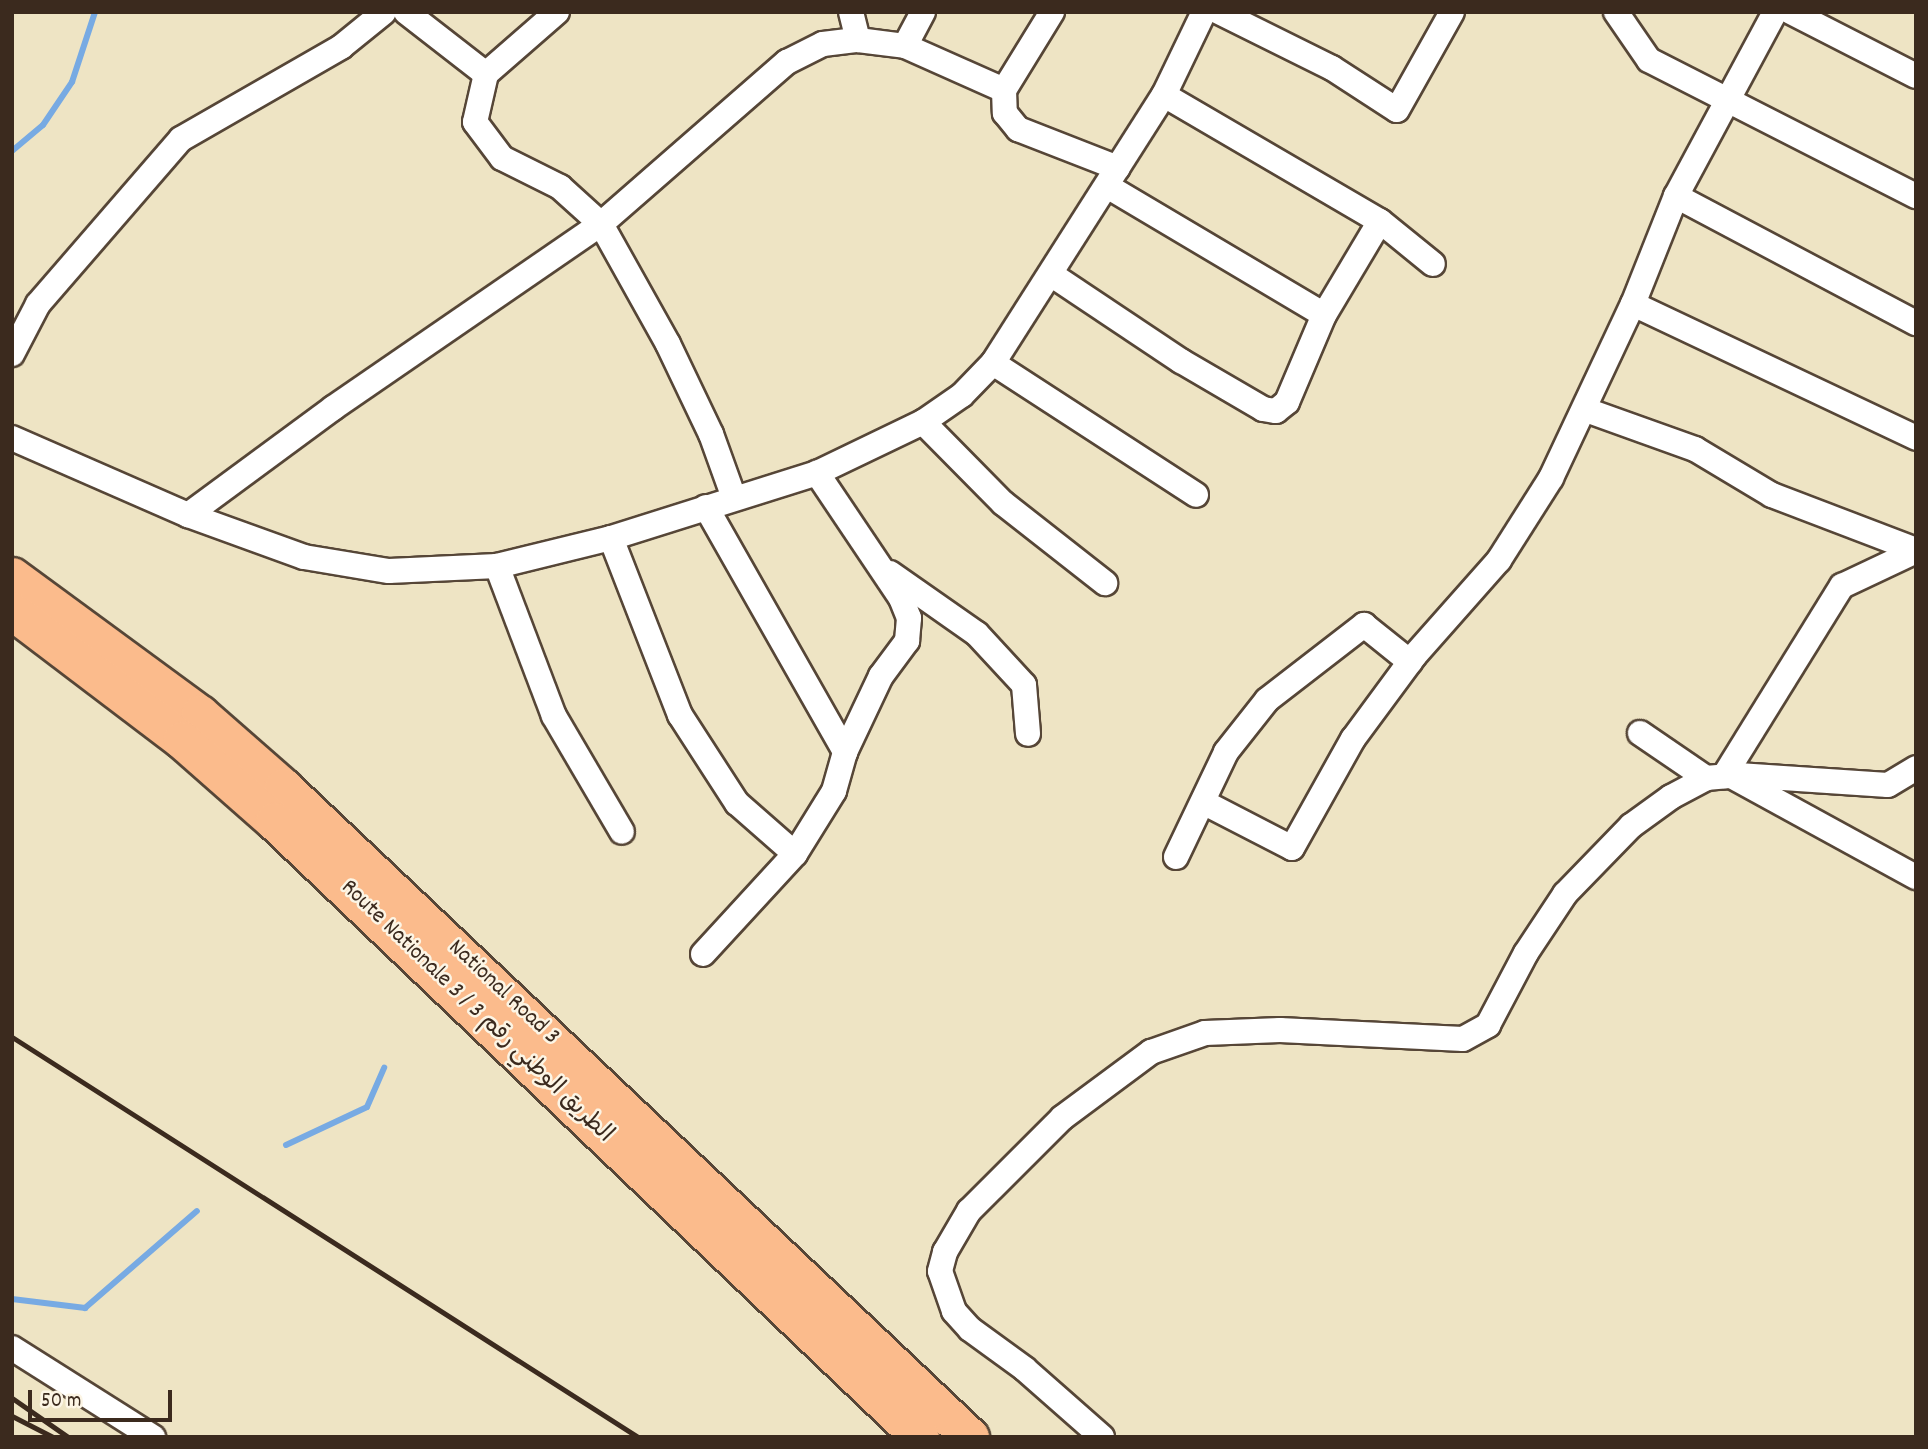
<!DOCTYPE html>
<html>
<head>
<meta charset="utf-8">
<style>
	body { margin:0 }
	#map { position:relative; width:1928px; height:1449px; overflow:hidden; background:#eee4c4; font-family:Dekko,"Playpen Sans Arabic",sans-serif }
	div>[style] { position:absolute }
	.stream>* { height:6px; margin:-3px; padding:0 3px; transform-origin:3px; border-radius:3px; background:#77aae3 }
	.roads { filter:drop-shadow(2px 0 #564637) drop-shadow(-2px 0 #564637) drop-shadow(0 2px #564637) drop-shadow(0 -2px #564637) }
	.minor>* { height:24px; margin:-12px; padding:0 12px; transform-origin:12px; border-radius:12px; background:#fff }
	.highway>* { height:37px; margin:-18.5px; padding:0 18.5px; transform-origin:18.5px; border-radius:18.5px; background:#fbbb8c }
	.rail>* { height:5px; margin:-2.5px; padding:0 2.5px; transform-origin:2.5px; border-radius:2.5px; background:#3b2a1e }
	span { translate:-50% -50%; white-space:nowrap; text-align:center; line-height:1.15; -webkit-text-stroke:5px #fcf5e5; paint-order:stroke }
	.street-label { font-size:24px; color:#3b2a1e }
	.frame { position:absolute; inset:0; border:14px solid #3b2a1e; pointer-events:none }
	.scale { position:absolute; left:28px; top:1390px; width:144px; height:32px; box-sizing:border-box; border:4px solid #3b2a1e; border-top:0; padding-left:9px; font-size:21px; line-height:24px; white-space:nowrap; color:#3b2a1e; -webkit-text-stroke:5px #fcf5e5; paint-order:stroke }
</style>
</head>
<body>
<div id="map">
	<div class="stream">
		<div style="left:12px;top:151px;width:40px;rotate:-40deg"></div>
		<div style="left:43px;top:125px;width:52px;rotate:-56deg"></div>
		<div style="left:72px;top:82px;width:74px;rotate:-71.8deg"></div>
		<div style="left:286px;top:1145px;width:89px;rotate:-25.1deg"></div>
		<div style="left:367px;top:1107px;width:43px;rotate:-66.4deg"></div>
		<div style="left:12px;top:1299px;width:74px;rotate:7deg"></div>
		<div style="left:85px;top:1308px;width:148px;rotate:-40.9deg"></div>
	</div>
	<div class="roads">
		<div class="minor">
			<div style="left:406px;top:12px;width:101px;rotate:37.8deg"></div>
			<div style="left:557px;top:12px;width:94px;rotate:138.9deg"></div>
			<div style="left:486px;top:74px;width:49px;rotate:102.9deg"></div>
			<div style="left:475px;top:122px;width:45px;rotate:53.1deg"></div>
			<div style="left:502px;top:158px;width:65px;rotate:26.6deg"></div>
			<div style="left:560px;top:187px;width:55px;rotate:42.1deg"></div>
			<div style="left:601px;top:224px;width:137px;rotate:60.8deg"></div>
			<div style="left:668px;top:344px;width:100px;rotate:64.5deg"></div>
			<div style="left:711px;top:434px;width:68px;rotate:70.2deg"></div>
			<div style="left:851px;top:12px;width:29px;rotate:76deg"></div>
			<div style="left:1052px;top:12px;width:92px;rotate:121.6deg"></div>
			<div style="left:1004px;top:90px;width:23px;rotate:88deg"></div>
			<div style="left:1005px;top:113px;width:21px;rotate:51deg"></div>
			<div style="left:1018px;top:129px;width:107px;rotate:21.3deg"></div>
			<div style="left:1219px;top:12px;width:126px;rotate:26.4deg"></div>
			<div style="left:1332px;top:68px;width:77px;rotate:32.9deg"></div>
			<div style="left:1397px;top:110px;width:112px;rotate:-60.7deg"></div>
			<div style="left:1616px;top:12px;width:58px;rotate:55.5deg"></div>
			<div style="left:1649px;top:60px;width:300px;rotate:27deg"></div>
			<div style="left:1791px;top:12px;width:140px;rotate:27.1deg"></div>
			<div style="left:905px;top:46px;width:38px;rotate:-62deg"></div>
			<div style="left:1164px;top:95px;width:250px;rotate:30.3deg"></div>
			<div style="left:1380px;top:221px;width:68px;rotate:39.1deg"></div>
			<div style="left:1107px;top:186px;width:252px;rotate:30.7deg"></div>
			<div style="left:1676px;top:196px;width:272px;rotate:27.9deg"></div>
			<div style="left:1052px;top:275px;width:155px;rotate:33.7deg"></div>
			<div style="left:1181px;top:361px;width:95px;rotate:30.3deg"></div>
			<div style="left:1263px;top:409px;width:13px;rotate:9deg"></div>
			<div style="left:1276px;top:411px;width:14px;rotate:-39deg"></div>
			<div style="left:1287px;top:402px;width:95px;rotate:-67deg"></div>
			<div style="left:1324px;top:315px;width:109px;rotate:-59.2deg"></div>
			<div style="left:1633px;top:304px;width:313px;rotate:25.3deg"></div>
			<div style="left:12px;top:354px;width:56px;rotate:-62.5deg"></div>
			<div style="left:38px;top:304px;width:218px;rotate:-49.1deg"></div>
			<div style="left:181px;top:139px;width:185px;rotate:-29.9deg"></div>
			<div style="left:341px;top:47px;width:55px;rotate:-39.1deg"></div>
			<div style="left:993px;top:363px;width:242px;rotate:33deg"></div>
			<div style="left:1586px;top:410px;width:116px;rotate:19.7deg"></div>
			<div style="left:1695px;top:449px;width:90px;rotate:30.9deg"></div>
			<div style="left:1772px;top:495px;width:154px;rotate:20.9deg"></div>
			<div style="left:923px;top:422px;width:114px;rotate:45.4deg"></div>
			<div style="left:1003px;top:503px;width:130px;rotate:38.1deg"></div>
			<div style="left:12px;top:438px;width:192px;rotate:23.6deg"></div>
			<div style="left:188px;top:515px;width:123px;rotate:19.9deg"></div>
			<div style="left:304px;top:557px;width:86px;rotate:9.4deg"></div>
			<div style="left:389px;top:571px;width:108px;rotate:-2.7deg"></div>
			<div style="left:497px;top:566px;width:117px;rotate:-13.8deg"></div>
			<div style="left:611px;top:538px;width:216px;rotate:-17.5deg"></div>
			<div style="left:817px;top:473px;width:118px;rotate:-25.7deg"></div>
			<div style="left:923px;top:422px;width:47px;rotate:-34.7deg"></div>
			<div style="left:962px;top:395px;width:45px;rotate:-45.9deg"></div>
			<div style="left:993px;top:363px;width:318px;rotate:-57.5deg"></div>
			<div style="left:1164px;top:95px;width:92px;rotate:-64.3deg"></div>
			<div style="left:706px;top:507px;width:282px;rotate:60.4deg"></div>
			<div style="left:188px;top:515px;width:180px;rotate:-36.4deg"></div>
			<div style="left:333px;top:408px;width:325px;rotate:-34.5deg"></div>
			<div style="left:601px;top:224px;width:247px;rotate:-41.1deg"></div>
			<div style="left:787px;top:62px;width:40px;rotate:-26.6deg"></div>
			<div style="left:823px;top:44px;width:35px;rotate:-7deg"></div>
			<div style="left:858px;top:40px;width:47px;rotate:7.3deg"></div>
			<div style="left:905px;top:46px;width:108px;rotate:24deg"></div>
			<div style="left:611px;top:538px;width:190px;rotate:68.7deg"></div>
			<div style="left:680px;top:715px;width:105px;rotate:57.1deg"></div>
			<div style="left:737px;top:803px;width:77px;rotate:41.3deg"></div>
			<div style="left:497px;top:566px;width:160px;rotate:69.2deg"></div>
			<div style="left:554px;top:716px;width:134px;rotate:59.6deg"></div>
			<div style="left:890px;top:573px;width:106px;rotate:35deg"></div>
			<div style="left:977px;top:634px;width:69px;rotate:47.3deg"></div>
			<div style="left:1024px;top:685px;width:49px;rotate:85.3deg"></div>
			<div style="left:1640px;top:733px;width:80px;rotate:34.3deg"></div>
			<div style="left:1724px;top:776px;width:224px;rotate:-58.2deg"></div>
			<div style="left:1842px;top:586px;width:82px;rotate:-25.3deg"></div>
			<div style="left:1735px;top:778px;width:206px;rotate:28.7deg"></div>
			<div style="left:1203px;top:802px;width:100px;rotate:27.3deg"></div>
			<div style="left:1292px;top:848px;width:125px;rotate:-60.8deg"></div>
			<div style="left:1353px;top:739px;width:104px;rotate:-53.6deg"></div>
			<div style="left:1415px;top:655px;width:127px;rotate:-48.5deg"></div>
			<div style="left:1499px;top:560px;width:97px;rotate:-57.6deg"></div>
			<div style="left:1551px;top:478px;width:192px;rotate:-64.8deg"></div>
			<div style="left:1633px;top:304px;width:116px;rotate:-68.3deg"></div>
			<div style="left:1676px;top:196px;width:209px;rotate:-61.7deg"></div>
			<div style="left:1176px;top:857px;width:116px;rotate:-64.5deg"></div>
			<div style="left:1226px;top:752px;width:66px;rotate:-51.7deg"></div>
			<div style="left:1267px;top:700px;width:123px;rotate:-37.7deg"></div>
			<div style="left:1364px;top:625px;width:59px;rotate:38.8deg"></div>
			<div style="left:703px;top:954px;width:136px;rotate:-47.4deg"></div>
			<div style="left:795px;top:854px;width:74px;rotate:-58.2deg"></div>
			<div style="left:834px;top:791px;width:41px;rotate:-74.2deg"></div>
			<div style="left:845px;top:752px;width:84px;rotate:-64.7deg"></div>
			<div style="left:881px;top:676px;width:44px;rotate:-53.4deg"></div>
			<div style="left:907px;top:641px;width:23px;rotate:-85deg"></div>
			<div style="left:909px;top:618px;width:22px;rotate:-112deg"></div>
			<div style="left:901px;top:598px;width:151px;rotate:-123.9deg"></div>
			<div style="left:12px;top:1348px;width:167px;rotate:32.3deg"></div>
			<div style="left:1102px;top:1437px;width:103px;rotate:-138.6deg"></div>
			<div style="left:1025px;top:1369px;width:68px;rotate:-144deg"></div>
			<div style="left:970px;top:1329px;width:24px;rotate:-132deg"></div>
			<div style="left:954px;top:1311px;width:42px;rotate:-109.3deg"></div>
			<div style="left:940px;top:1271px;width:20px;rotate:-75deg"></div>
			<div style="left:945px;top:1252px;width:48px;rotate:-59.7deg"></div>
			<div style="left:969px;top:1211px;width:132px;rotate:-45deg"></div>
			<div style="left:1062px;top:1118px;width:111px;rotate:-36.6deg"></div>
			<div style="left:1151px;top:1052px;width:57px;rotate:-19.4deg"></div>
			<div style="left:1205px;top:1033px;width:75px;rotate:-2.3deg"></div>
			<div style="left:1280px;top:1030px;width:183px;rotate:2.8deg"></div>
			<div style="left:1463px;top:1039px;width:29px;rotate:-29deg"></div>
			<div style="left:1488px;top:1025px;width:81px;rotate:-62.2deg"></div>
			<div style="left:1526px;top:953px;width:71px;rotate:-56.5deg"></div>
			<div style="left:1565px;top:894px;width:95px;rotate:-45.9deg"></div>
			<div style="left:1631px;top:826px;width:49px;rotate:-35.9deg"></div>
			<div style="left:1671px;top:797px;width:40px;rotate:-28deg"></div>
			<div style="left:1706px;top:778px;width:32px;rotate:-5deg"></div>
			<div style="left:1738px;top:775px;width:150px;rotate:3.8deg"></div>
			<div style="left:1888px;top:785px;width:33px;rotate:-31deg"></div>
		</div>
		<div class="highway">
			<div style="left:12px;top:576px;width:233px;rotate:36.3deg"></div>
			<div style="left:200px;top:714px;width:111px;rotate:41.3deg"></div>
			<div style="left:283px;top:787px;width:946px;rotate:43.41deg"></div>
			<div style="left:12px;top:611px;width:213px;rotate:37.2deg"></div>
			<div style="left:182px;top:740px;width:123px;rotate:41.4deg"></div>
			<div style="left:274px;top:821px;width:893px;rotate:43.64deg"></div>
		</div>
	</div>
	<div class="rail">
		<div style="left:12px;top:1037px;width:743px;rotate:32.58deg"></div>
		<div style="left:12px;top:1398px;width:68px;rotate:34.9deg"></div>
		<div style="left:12px;top:1416px;width:46px;rotate:27.1deg"></div>
	</div>
	<div class="street-label">
		<span style="left:503px;top:993px;rotate:43deg">National Road 3</span>
		<span style="left:476px;top:1012px;rotate:44deg">Route Nationale 3 / الطريق الوطني رقم 3</span>
	</div>
	<div class="frame"></div>
	<div class="scale">50 m</div>
</div>
</body>
</html>
